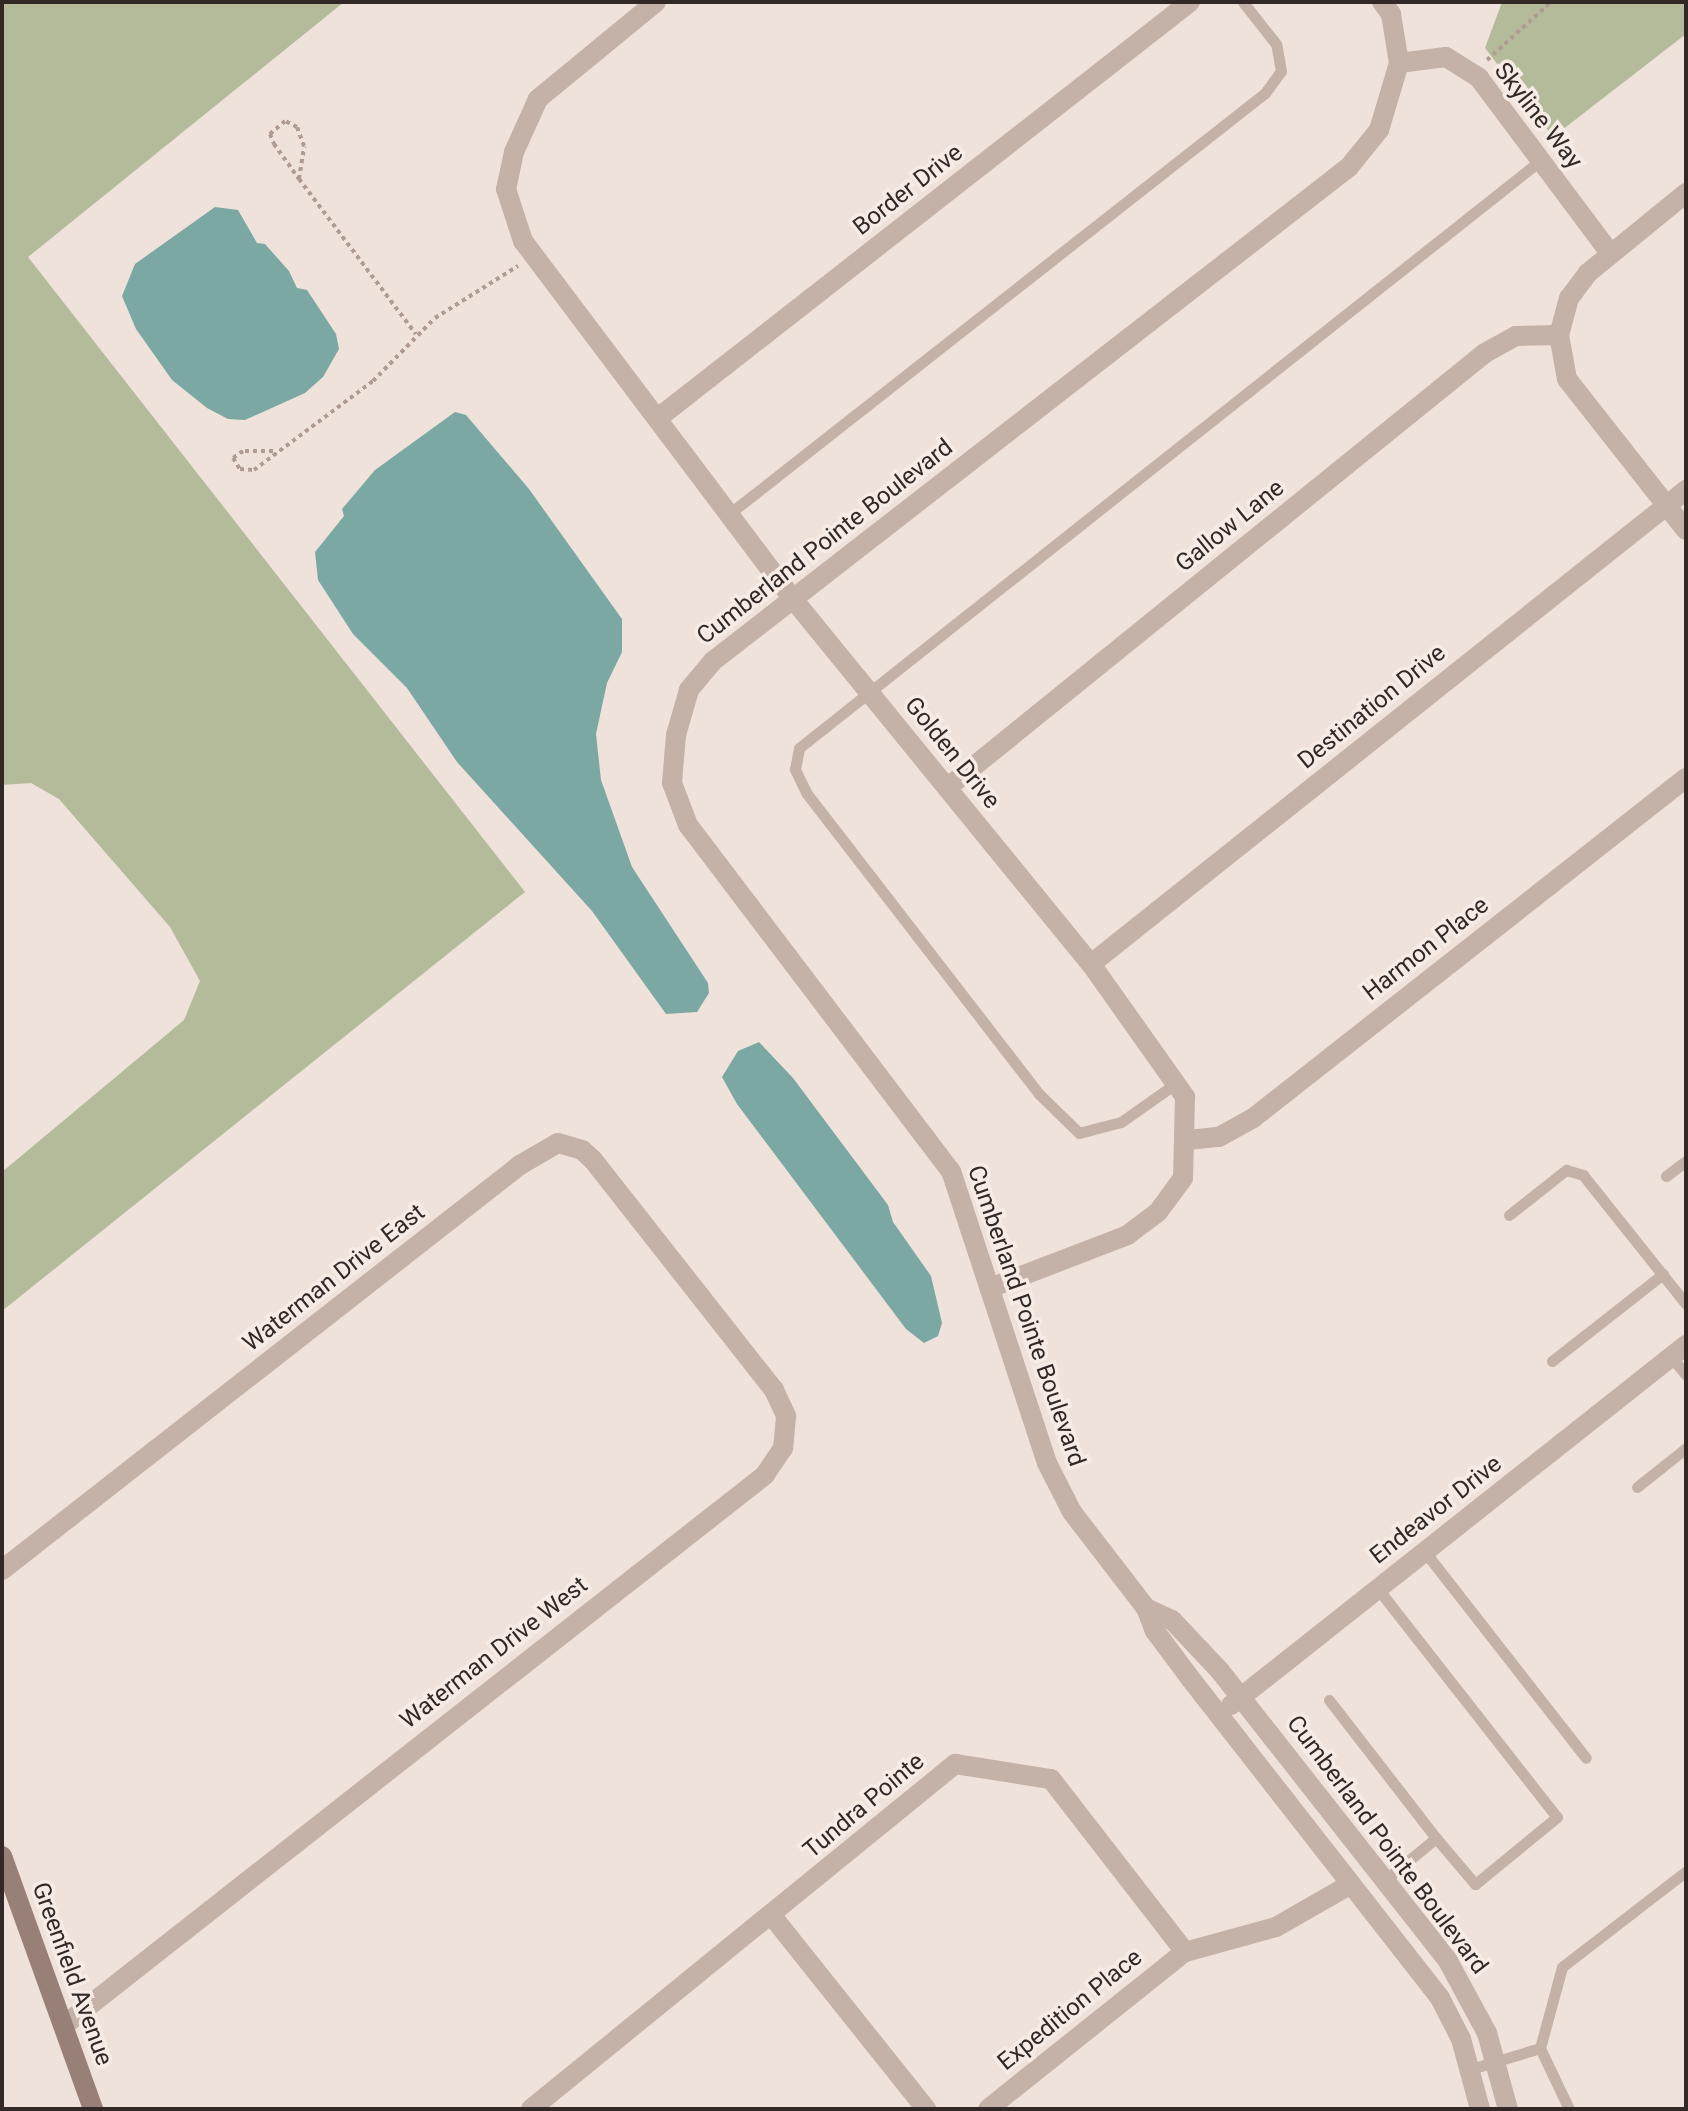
<!DOCTYPE html>
<html>
<head>
<meta charset="utf-8">
<style>
	body { margin:0 }
	#map { position:relative; width:1688px; height:2111px; overflow:hidden; background:#eee2da; font-family:Roboto,sans-serif }
	div>[style] { position:absolute }
	.green>* { inset:0; background:#b4bb9b }
	.water>* { inset:0; background:#7ca8a4 }
	.path>* { height:4px; margin-top:-2px; transform-origin:0; background:repeating-linear-gradient(90deg,#b09b92 0 4px,transparent 0 8px) }
	.service>* { height:11px; margin:-5.5px; padding:0 5.5px; transform-origin:5.5px; border-radius:5.5px; background:#c4b1a7 }
	.minor>* { height:20px; margin:-10px; padding:0 10px; transform-origin:10px; border-radius:10px; background:#c4b1a7 }
	.secondary>* { height:20px; margin:-10px; padding:0 10px; transform-origin:10px; border-radius:10px; background:#988079 }
	span { translate:-50% -50%; white-space:nowrap; text-align:center; line-height:1.15; -webkit-text-stroke:7px #f6ece5; paint-order:stroke }
	.street-label { font-size:24px; color:#322927 }
	.frame { position:absolute; inset:0; border:4px solid #322927; pointer-events:none }
</style>
</head>
<body>
<div id="map">
	<div class="green">
		<div style="clip-path:polygon(2px 2px,344px 2px,28px 257px,525px 892px,2px 1311px,2px 1172px,184px 1020px,200px 981px,170px 927px,59px 799px,31px 783px,2px 785px)"></div>
		<div style="clip-path:polygon(1502px 2px,1686px 2px,1686px 34px,1553px 137px,1485px 48px)"></div>
	</div>
	<div class="water">
		<div style="clip-path:polygon(215px 207px,238px 210px,257px 243px,265px 244px,289px 271px,297px 288px,307px 290px,336px 334px,339px 349px,323px 377px,305px 393px,245px 420px,228px 419px,207px 408px,172px 380px,136px 329px,122px 296px,135px 264px)"></div>
		<div style="clip-path:polygon(455px 412px,466px 415px,529px 489px,622px 619px,622px 652px,607px 683px,596px 734px,601px 780px,632px 867px,708px 983px,709px 993px,697px 1012px,666px 1014px,592px 911px,457px 762px,407px 688px,353px 634px,318px 580px,315px 552px,344px 516px,342px 509px,375px 470px)"></div>
		<div style="clip-path:polygon(759px 1042px,793px 1078px,888px 1205px,893px 1222px,931px 1276px,942px 1323px,938px 1336px,924px 1343px,906px 1329px,737px 1104px,722px 1077px,738px 1051px)"></div>
	</div>
	<div class="path">
		<div style="left:1487px;top:60px;width:86px;rotate:-42.2deg"></div>
		<div style="left:299px;top:179px;width:33px;rotate:-81deg"></div>
		<div style="left:304px;top:146px;width:20px;rotate:-110deg"></div>
		<div style="left:297px;top:127px;width:13px;rotate:-153deg"></div>
		<div style="left:285px;top:121px;width:20px;rotate:139deg"></div>
		<div style="left:270px;top:134px;width:11px;rotate:68deg"></div>
		<div style="left:274px;top:144px;width:43px;rotate:54.5deg"></div>
		<div style="left:299px;top:179px;width:194px;rotate:53deg"></div>
		<div style="left:273px;top:451px;width:30px;rotate:180deg"></div>
		<div style="left:243px;top:451px;width:12px;rotate:145deg"></div>
		<div style="left:233px;top:458px;width:13px;rotate:58deg"></div>
		<div style="left:240px;top:469px;width:14px;rotate:4deg"></div>
		<div style="left:254px;top:470px;width:149px;rotate:-36.8deg"></div>
		<div style="left:373px;top:381px;width:88px;rotate:-45.5deg"></div>
		<div style="left:435px;top:318px;width:98px;rotate:-32.1deg"></div>
	</div>
	<div class="service">
		<div style="left:729px;top:514px;width:682px;rotate:-38.15deg"></div>
		<div style="left:1265px;top:93px;width:27px;rotate:-54deg"></div>
		<div style="left:1281px;top:71px;width:27px;rotate:-100deg"></div>
		<div style="left:1276px;top:44px;width:53px;rotate:-128.2deg"></div>
		<div style="left:1175px;top:1084px;width:66px;rotate:144.9deg"></div>
		<div style="left:1121px;top:1122px;width:43px;rotate:165.3deg"></div>
		<div style="left:1079px;top:1133px;width:56px;rotate:-135.7deg"></div>
		<div style="left:1039px;top:1094px;width:379px;rotate:-127.7deg"></div>
		<div style="left:807px;top:794px;width:28px;rotate:-116deg"></div>
		<div style="left:795px;top:769px;width:21px;rotate:-79deg"></div>
		<div style="left:799px;top:748px;width:947px;rotate:-38.4deg"></div>
		<div style="left:1666px;top:1176px;width:25px;rotate:-37deg"></div>
		<div style="left:1509px;top:1215px;width:73px;rotate:-38.3deg"></div>
		<div style="left:1566px;top:1170px;width:18px;rotate:16deg"></div>
		<div style="left:1583px;top:1175px;width:165px;rotate:51.4deg"></div>
		<div style="left:1671px;top:1357px;width:23px;rotate:50deg"></div>
		<div style="left:1552px;top:1361px;width:141px;rotate:-38.1deg"></div>
		<div style="left:1637px;top:1487px;width:63px;rotate:-38.5deg"></div>
		<div style="left:1425px;top:1552px;width:261px;rotate:52deg"></div>
		<div style="left:1378px;top:1589px;width:290px;rotate:51.9deg"></div>
		<div style="left:1557px;top:1817px;width:106px;rotate:140.7deg"></div>
		<div style="left:1475px;top:1884px;width:60px;rotate:-130.3deg"></div>
		<div style="left:1436px;top:1838px;width:66px;rotate:140.5deg"></div>
		<div style="left:1329px;top:1700px;width:175px;rotate:52.2deg"></div>
		<div style="left:1540px;top:2048px;width:68px;rotate:64.6deg"></div>
		<div style="left:1471px;top:2069px;width:72px;rotate:-16.9deg"></div>
		<div style="left:1540px;top:2048px;width:84px;rotate:-74.8deg"></div>
		<div style="left:1562px;top:1967px;width:157px;rotate:-37.7deg"></div>
	</div>
	<div class="minor">
		<div style="left:656px;top:2px;width:153px;rotate:140.6deg"></div>
		<div style="left:538px;top:99px;width:58px;rotate:114.4deg"></div>
		<div style="left:514px;top:152px;width:38px;rotate:102deg"></div>
		<div style="left:506px;top:189px;width:55px;rotate:71.9deg"></div>
		<div style="left:523px;top:241px;width:448px;rotate:53deg"></div>
		<div style="left:793px;top:599px;width:471px;rotate:50.8deg"></div>
		<div style="left:1091px;top:964px;width:163px;rotate:54.7deg"></div>
		<div style="left:1185px;top:1097px;width:81px;rotate:91.4deg"></div>
		<div style="left:1183px;top:1178px;width:42px;rotate:126.3deg"></div>
		<div style="left:1158px;top:1212px;width:38px;rotate:143deg"></div>
		<div style="left:1128px;top:1235px;width:148px;rotate:159deg"></div>
		<div style="left:1382px;top:2px;width:15px;rotate:53deg"></div>
		<div style="left:1391px;top:14px;width:50px;rotate:80.7deg"></div>
		<div style="left:1399px;top:63px;width:70px;rotate:106.6deg"></div>
		<div style="left:1379px;top:130px;width:48px;rotate:129deg"></div>
		<div style="left:1349px;top:167px;width:805px;rotate:142.16deg"></div>
		<div style="left:713px;top:661px;width:38px;rotate:130deg"></div>
		<div style="left:689px;top:690px;width:47px;rotate:106.1deg"></div>
		<div style="left:676px;top:735px;width:48px;rotate:94.8deg"></div>
		<div style="left:672px;top:783px;width:45px;rotate:69.1deg"></div>
		<div style="left:688px;top:825px;width:435px;rotate:52.8deg"></div>
		<div style="left:951px;top:1171px;width:307px;rotate:71.8deg"></div>
		<div style="left:1047px;top:1463px;width:55px;rotate:63deg"></div>
		<div style="left:1072px;top:1512px;width:121px;rotate:52.4deg"></div>
		<div style="left:1146px;top:1608px;width:25px;rotate:69deg"></div>
		<div style="left:1155px;top:1631px;width:59px;rotate:53.3deg"></div>
		<div style="left:1190px;top:1678px;width:406px;rotate:52deg"></div>
		<div style="left:1440px;top:1998px;width:46px;rotate:62.9deg"></div>
		<div style="left:1461px;top:2039px;width:73px;rotate:74.8deg"></div>
		<div style="left:1399px;top:63px;width:47px;rotate:-7.3deg"></div>
		<div style="left:1446px;top:57px;width:39px;rotate:32deg"></div>
		<div style="left:1479px;top:78px;width:219px;rotate:53.2deg"></div>
		<div style="left:1686px;top:193px;width:127px;rotate:140.8deg"></div>
		<div style="left:1588px;top:273px;width:31px;rotate:127deg"></div>
		<div style="left:1569px;top:298px;width:38px;rotate:105deg"></div>
		<div style="left:1559px;top:335px;width:45px;rotate:79.7deg"></div>
		<div style="left:1567px;top:379px;width:192px;rotate:51.8deg"></div>
		<div style="left:658px;top:418px;width:675px;rotate:-38.02deg"></div>
		<div style="left:947px;top:788px;width:692px;rotate:-38.96deg"></div>
		<div style="left:1485px;top:353px;width:35px;rotate:-29deg"></div>
		<div style="left:1516px;top:336px;width:43px;rotate:-1.3deg"></div>
		<div style="left:1091px;top:964px;width:761px;rotate:-38.54deg"></div>
		<div style="left:1188px;top:1140px;width:31px;rotate:-6deg"></div>
		<div style="left:1219px;top:1137px;width:38px;rotate:-29deg"></div>
		<div style="left:1252px;top:1119px;width:552px;rotate:-38.16deg"></div>
		<div style="left:2px;top:1570px;width:658px;rotate:-38.02deg"></div>
		<div style="left:520px;top:1165px;width:44px;rotate:-30.1deg"></div>
		<div style="left:558px;top:1143px;width:25px;rotate:16deg"></div>
		<div style="left:582px;top:1150px;width:15px;rotate:42deg"></div>
		<div style="left:593px;top:1160px;width:293px;rotate:51.8deg"></div>
		<div style="left:774px;top:1390px;width:29px;rotate:65deg"></div>
		<div style="left:786px;top:1416px;width:32px;rotate:95deg"></div>
		<div style="left:783px;top:1448px;width:32px;rotate:124deg"></div>
		<div style="left:765px;top:1475px;width:892px;rotate:141.87deg"></div>
		<div style="left:1146px;top:1608px;width:29px;rotate:25deg"></div>
		<div style="left:1172px;top:1620px;width:70px;rotate:46.7deg"></div>
		<div style="left:1220px;top:1671px;width:369px;rotate:51.8deg"></div>
		<div style="left:1448px;top:1961px;width:82px;rotate:61.6deg"></div>
		<div style="left:1487px;top:2033px;width:79px;rotate:74.6deg"></div>
		<div style="left:1231px;top:1705px;width:580px;rotate:-38.35deg"></div>
		<div style="left:772px;top:1916px;width:247px;rotate:51.4deg"></div>
		<div style="left:531px;top:2109px;width:547px;rotate:-39.13deg"></div>
		<div style="left:955px;top:1764px;width:97px;rotate:8.9deg"></div>
		<div style="left:1051px;top:1779px;width:219px;rotate:52.2deg"></div>
		<div style="left:1185px;top:1952px;width:94px;rotate:-15.4deg"></div>
		<div style="left:1276px;top:1927px;width:86px;rotate:-29.8deg"></div>
		<div style="left:988px;top:2109px;width:252px;rotate:-38.6deg"></div>
	</div>
	<div class="secondary">
		<div style="left:2px;top:1856px;width:269px;rotate:70.2deg"></div>
	</div>
	<div class="street-label">
		<span style="left:1538px;top:116px;rotate:52deg">Skyline Way</span>
		<span style="left:908px;top:190px;rotate:-38deg">Border Drive</span>
		<span style="left:1230px;top:526px;rotate:-39deg">Gallow Lane</span>
		<span style="left:825px;top:542px;rotate:-38deg">Cumberland Pointe Boulevard</span>
		<span style="left:1372px;top:707px;rotate:-39deg">Destination Drive</span>
		<span style="left:952px;top:753px;rotate:51deg">Golden Drive</span>
		<span style="left:1426px;top:949px;rotate:-38deg">Harmon Place</span>
		<span style="left:334px;top:1278px;rotate:-38deg">Waterman Drive East</span>
		<span style="left:1026px;top:1316px;rotate:71deg">Cumberland Pointe Boulevard</span>
		<span style="left:1436px;top:1510px;rotate:-38deg">Endeavor Drive</span>
		<span style="left:494px;top:1653px;rotate:-38deg">Waterman Drive West</span>
		<span style="left:864px;top:1806px;rotate:-40deg">Tundra Pointe</span>
		<span style="left:1387px;top:1845px;rotate:53deg">Cumberland Pointe Boulevard</span>
		<span style="left:72px;top:1974px;rotate:70deg">Greenfield Avenue</span>
		<span style="left:1070px;top:2010px;rotate:-39deg">Expedition Place</span>
	</div>
	<div class="frame"></div>
</div>
</body>
</html>
